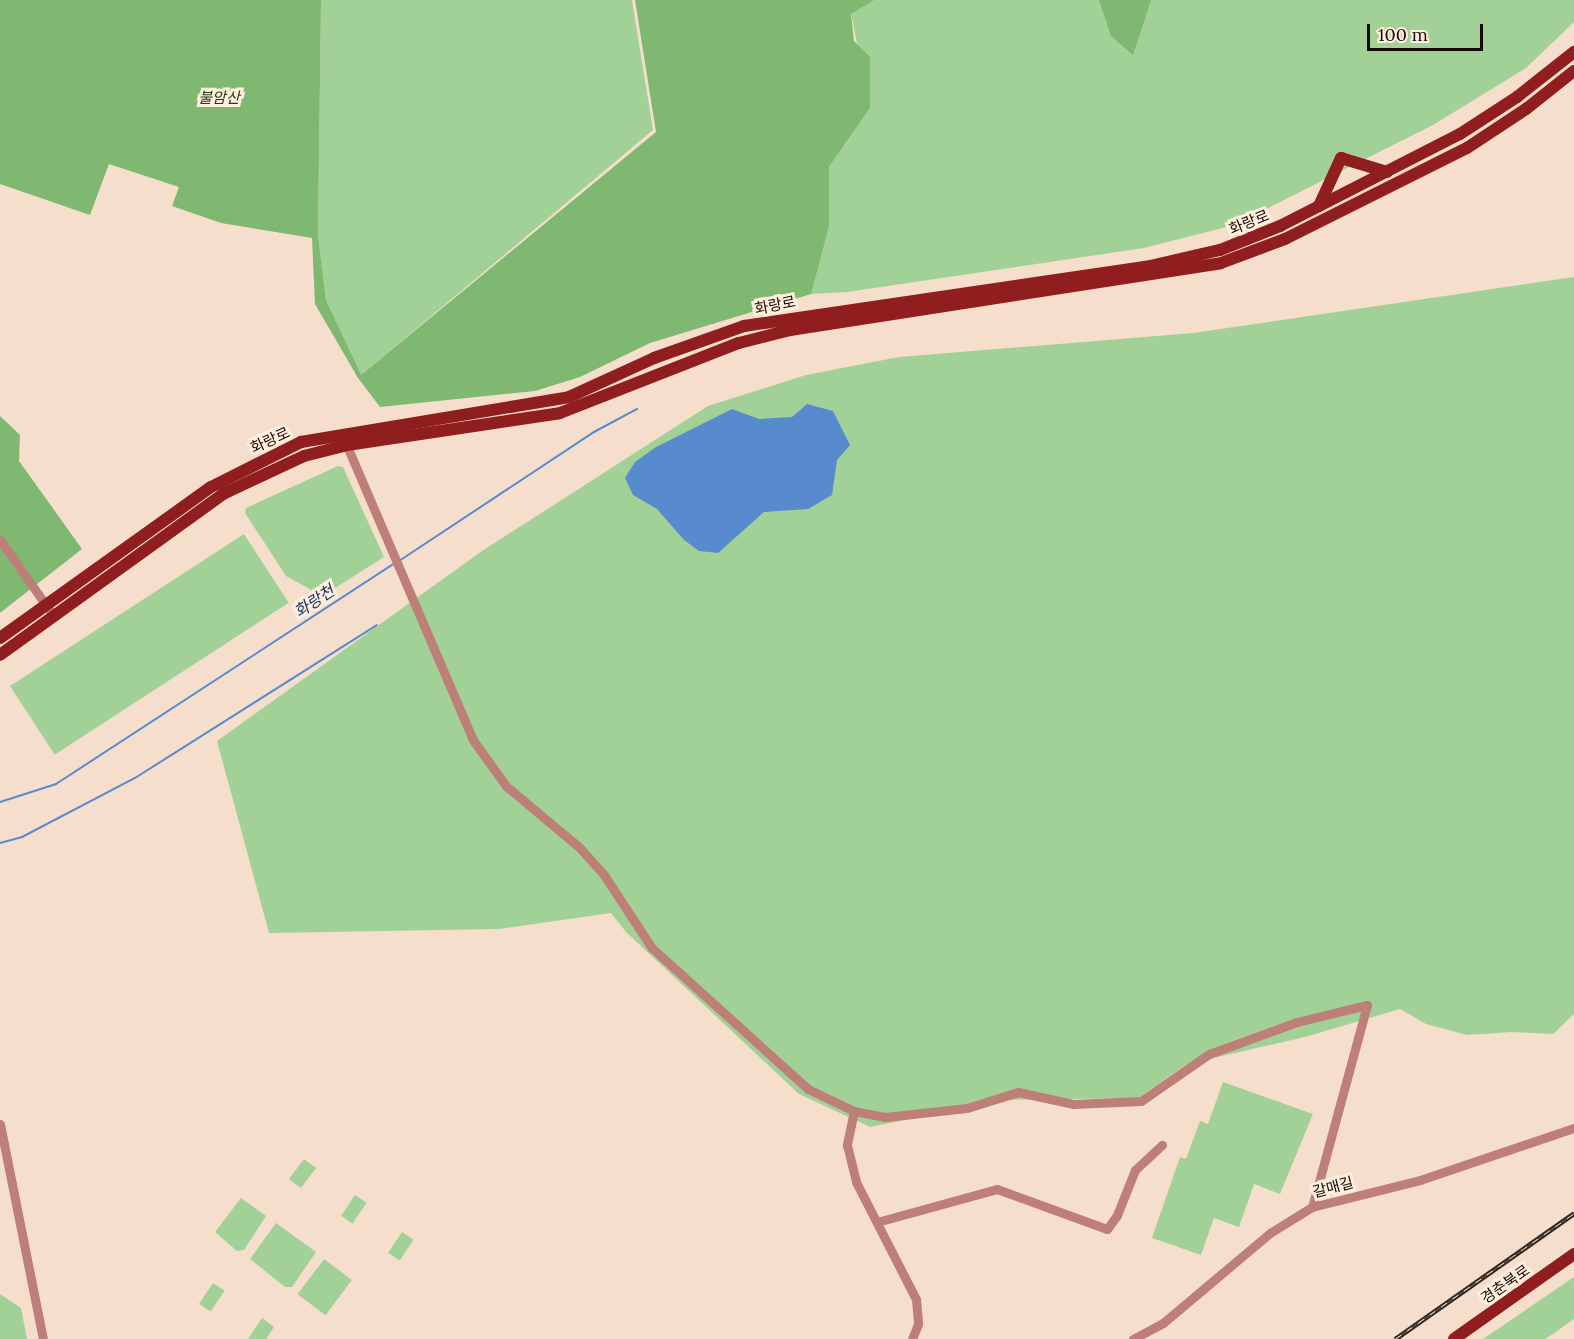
<!DOCTYPE html>
<html>
<head>
<meta charset="utf-8">
<style>
	body { margin:0 }
	#map { position:relative; width:1574px; height:1339px; overflow:hidden; background:#f5dfcc; font-family:Lora,"Noto Sans KR",serif }
	div>[style] { position:absolute }
	.green>* { inset:0; background:#a2d197; transform-origin:0 0 }
	.forest>* { inset:0; background:#7fb871 }
	.water>* { inset:0; background:#578bce }
	.stream>* { height:2px; margin:-1px; padding:0 1px; transform-origin:1px; border-radius:1px; background:#578bce }
	.minor>* { height:9px; margin:-4.5px; padding:0 4.5px; transform-origin:4.5px; border-radius:4.5px; background:#bd7f78 }
	.major>* { height:12px; margin:-6px; padding:0 6px; transform-origin:6px; border-radius:6px; background:#901e1f }
	.rail>* { height:4.5px; margin-top:-2.25px; transform-origin:0; background:repeating-linear-gradient(90deg,#ffedde 0 7px,#322821 0 14px); box-sizing:border-box; border-block:2px solid #322821 }
	span { translate:-50% -50%; white-space:nowrap; text-align:center; line-height:1.15; -webkit-text-stroke:6px #ffedde; paint-order:stroke }
	.park-label { font-size:15px; color:#1c4212; font-style:italic }
	.street-label { font-size:15px; color:#110a05 }
	.water-label { font-size:16px; color:#133763; font-style:italic }
	.scale { position:absolute; left:1367px; top:24px; width:116px; height:27px; box-sizing:border-box; border:3px solid #110a05; border-top:0; padding-left:8px; font-size:18px; line-height:21px; white-space:nowrap; color:#110a05; -webkit-text-stroke:4px #ffedde; paint-order:stroke }
</style>
</head>
<body>
<div id="map">
	<div class="green">
		<div style="clip-path:polygon(321px 0,632px 0,653px 130px,360px 376px,326px 300px,318px 235px)"></div>
		<div style="clip-path:polygon(872px 0,1574px 0,1574px 22px,1526px 68px,1433px 125px,1234px 225px,1144px 248px,847px 292px,811px 294px,829px 167px,870px 108px,851px 13px)"></div>
		<div style="clip-path:polygon(1574px 277px,1574px 1014px,1553px 1034px,1512px 1032px,1467px 1035px,1426px 1024px,1400px 1009px,1305px 1037px,1187px 1064px,1138px 1098px,1006px 1100px,870px 1127px,799px 1094px,626px 932px,611px 913px,499px 929px,269px 933px,217px 741px,482px 551px,708px 406px,806px 375px,899px 357px,1193px 333px)"></div>
		<div style="clip-path:polygon(338px 466px,343px 467px,384px 557px,332px 590px,315px 592px,286px 576px,245px 513px,246px 508px)"></div>
		<div style="left:244px;top:534px;width:82px;height:279px;rotate:57deg"></div>
		<div style="clip-path:polygon(1223px 1082px,1313px 1114px,1280px 1194px,1254px 1184px,1239px 1227px,1214px 1218px,1201px 1255px,1152px 1238px,1180px 1157px,1186px 1159px,1200px 1121px,1208px 1124px)"></div>
		<div style="left:304px;top:1159px;width:15px;height:25px;rotate:37deg"></div>
		<div style="left:355px;top:1195px;width:14px;height:25px;rotate:34deg"></div>
		<div style="clip-path:polygon(241px 1198px,266px 1216px,244px 1250px,237px 1251px,215px 1232px)"></div>
		<div style="clip-path:polygon(276px 1223px,316px 1252px,292px 1287px,285px 1287px,250px 1259px)"></div>
		<div style="left:402px;top:1232px;width:14px;height:25px;rotate:34deg"></div>
		<div style="left:324px;top:1259px;width:35px;height:44px;rotate:37deg"></div>
		<div style="clip-path:polygon(1574px 1277px,1574px 1319px,1553px 1334px,1545px 1339px,1483px 1339px)"></div>
		<div style="left:213px;top:1283px;width:14px;height:25px;rotate:34deg"></div>
		<div style="clip-path:polygon(0 1294px,21px 1308px,27px 1339px,0 1339px)"></div>
		<div style="clip-path:polygon(262px 1318px,274px 1327px,266px 1339px,248px 1339px)"></div>
	</div>
	<div class="forest">
		<div style="clip-path:polygon(0 0,321px 0,318px 235px,326px 300px,361px 375px,656px 132px,635px 0,874px 0,851px 14px,854px 41px,870px 57px,870px 108px,829px 167px,829px 226px,811px 294px,650px 343px,580px 377px,535px 391px,380px 407px,358px 378px,315px 304px,312px 238px,221px 223px,172px 206px,179px 187px,109px 164px,90px 215px,0 184px)"></div>
		<div style="clip-path:polygon(1099px 0,1151px 0,1133px 55px,1111px 36px)"></div>
		<div style="clip-path:polygon(0 416px,20px 435px,19px 461px,82px 549px,0 613px)"></div>
	</div>
	<div class="water">
		<div style="clip-path:polygon(807px 404px,833px 411px,850px 445px,837px 460px,832px 495px,808px 509px,764px 512px,718px 553px,699px 551px,684px 540px,657px 509px,633px 495px,625px 478px,635px 462px,656px 447px,732px 409px,759px 419px,792px 417px)"></div>
	</div>
	<div class="stream">
		<div style="left:399px;top:561px;width:234px;rotate:-33.5deg"></div>
		<div style="left:594px;top:432px;width:49px;rotate:-28.1deg"></div>
		<div style="left:0;top:802px;width:59px;rotate:-17.8deg"></div>
		<div style="left:56px;top:784px;width:403px;rotate:-33.1deg"></div>
		<div style="left:0;top:843px;width:23px;rotate:-15deg"></div>
		<div style="left:22px;top:837px;width:127px;rotate:-27.6deg"></div>
		<div style="left:135px;top:778px;width:286px;rotate:-32.3deg"></div>
	</div>
	<div class="minor">
		<div style="left:344px;top:439px;width:327px;rotate:66.8deg"></div>
		<div style="left:473px;top:740px;width:57px;rotate:54.3deg"></div>
		<div style="left:506px;top:786px;width:95px;rotate:39.9deg"></div>
		<div style="left:579px;top:847px;width:38px;rotate:48deg"></div>
		<div style="left:604px;top:875px;width:87px;rotate:56.7deg"></div>
		<div style="left:652px;top:948px;width:210px;rotate:42.1deg"></div>
		<div style="left:808px;top:1089px;width:51px;rotate:25.6deg"></div>
		<div style="left:854px;top:1111px;width:32px;rotate:11deg"></div>
		<div style="left:885px;top:1117px;width:82px;rotate:-6.3deg"></div>
		<div style="left:967px;top:1108px;width:53px;rotate:-17.4deg"></div>
		<div style="left:1018px;top:1092px;width:56px;rotate:12.3deg"></div>
		<div style="left:1073px;top:1104px;width:68px;rotate:-2.5deg"></div>
		<div style="left:1141px;top:1101px;width:83px;rotate:-34.7deg"></div>
		<div style="left:1209px;top:1054px;width:94px;rotate:-20deg"></div>
		<div style="left:1297px;top:1022px;width:72px;rotate:-13.7deg"></div>
		<div style="left:1367px;top:1005px;width:209px;rotate:105.2deg"></div>
		<div style="left:0;top:540px;width:92px;rotate:54.8deg"></div>
		<div style="left:854px;top:1111px;width:35px;rotate:102deg"></div>
		<div style="left:847px;top:1145px;width:38px;rotate:76deg"></div>
		<div style="left:856px;top:1182px;width:131px;rotate:62.9deg"></div>
		<div style="left:916px;top:1299px;width:25px;rotate:85deg"></div>
		<div style="left:918px;top:1324px;width:16px;rotate:112deg"></div>
		<div style="left:0;top:1124px;width:219px;rotate:78.7deg"></div>
		<div style="left:877px;top:1222px;width:124px;rotate:-15.4deg"></div>
		<div style="left:997px;top:1189px;width:117px;rotate:20deg"></div>
		<div style="left:1107px;top:1229px;width:17px;rotate:-54deg"></div>
		<div style="left:1117px;top:1215px;width:48px;rotate:-68.2deg"></div>
		<div style="left:1135px;top:1170px;width:37px;rotate:-43deg"></div>
		<div style="left:1133px;top:1339px;width:34px;rotate:-28deg"></div>
		<div style="left:1163px;top:1323px;width:140px;rotate:-40.1deg"></div>
		<div style="left:1270px;top:1233px;width:49px;rotate:-31.8deg"></div>
		<div style="left:1312px;top:1207px;width:111px;rotate:-14deg"></div>
		<div style="left:1420px;top:1180px;width:163px;rotate:-18.7deg"></div>
	</div>
	<div class="major">
		<div style="left:1319px;top:206px;width:53px;rotate:-65.4deg"></div>
		<div style="left:1341px;top:158px;width:48px;rotate:16.9deg"></div>
		<div style="left:0;top:638px;width:259px;rotate:-35.6deg"></div>
		<div style="left:211px;top:487px;width:101px;rotate:-26.6deg"></div>
		<div style="left:301px;top:442px;width:272px;rotate:-9.5deg"></div>
		<div style="left:569px;top:397px;width:94px;rotate:-24.6deg"></div>
		<div style="left:654px;top:358px;width:96px;rotate:-19.6deg"></div>
		<div style="left:744px;top:326px;width:410px;rotate:-8.4deg"></div>
		<div style="left:1150px;top:266px;width:72px;rotate:-12.9deg"></div>
		<div style="left:1220px;top:250px;width:65px;rotate:-21.8deg"></div>
		<div style="left:1280px;top:226px;width:202px;rotate:-27.1deg"></div>
		<div style="left:1460px;top:134px;width:68px;rotate:-33deg"></div>
		<div style="left:1517px;top:97px;width:73px;rotate:-38.3deg"></div>
		<div style="left:0;top:655px;width:277px;rotate:-35.8deg"></div>
		<div style="left:225px;top:493px;width:87px;rotate:-25.1deg"></div>
		<div style="left:304px;top:456px;width:44px;rotate:-14.3deg"></div>
		<div style="left:347px;top:445px;width:215px;rotate:-8.5deg"></div>
		<div style="left:560px;top:413px;width:192px;rotate:-21.4deg"></div>
		<div style="left:739px;top:343px;width:53px;rotate:-14.3deg"></div>
		<div style="left:790px;top:330px;width:436px;rotate:-8.8deg"></div>
		<div style="left:1221px;top:263px;width:68px;rotate:-20.6deg"></div>
		<div style="left:1285px;top:239px;width:203px;rotate:-26.6deg"></div>
		<div style="left:1467px;top:148px;width:71px;rotate:-33.5deg"></div>
		<div style="left:1526px;top:109px;width:61px;rotate:-38.4deg"></div>
		<div style="left:1454px;top:1339px;width:147px;rotate:-35.3deg"></div>
	</div>
	<div class="rail">
		<div style="left:1395px;top:1339px;width:219px;rotate:-35.1deg"></div>
	</div>
	<div class="park-label">
		<span style="left:219px;top:98px">불암산</span>
	</div>
	<div class="street-label">
		<span style="left:1249px;top:222px;rotate:-22deg">화랑로</span>
		<span style="left:775px;top:305px;rotate:-11deg">화랑로</span>
		<span style="left:270px;top:440px;rotate:-25deg">화랑로</span>
		<span style="left:1333px;top:1187px;rotate:-15deg">갈매길</span>
		<span style="left:1505px;top:1284px;rotate:-35deg">경춘북로</span>
	</div>
	<div class="water-label">
		<span style="left:314px;top:601px;rotate:-33deg">화랑천</span>
	</div>
	<div class="scale">100 m</div>
</div>
</body>
</html>
